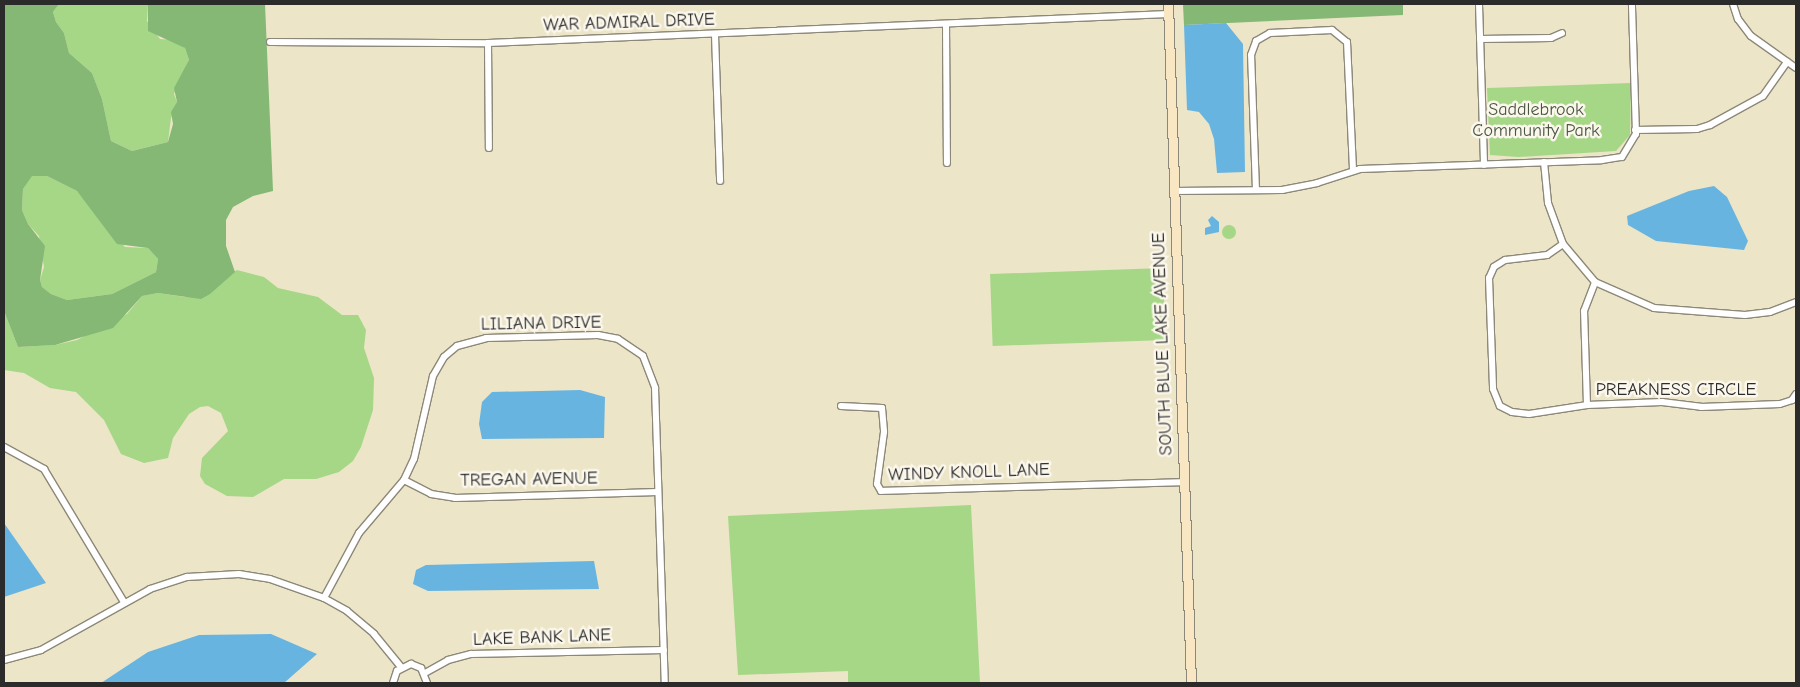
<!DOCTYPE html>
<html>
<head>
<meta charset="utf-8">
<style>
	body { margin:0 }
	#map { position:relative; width:1800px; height:687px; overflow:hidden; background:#ece5c7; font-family:"Comic Neue",sans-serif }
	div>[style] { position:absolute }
	.green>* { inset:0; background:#a5d787; transform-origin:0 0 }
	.round { border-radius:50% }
	.forest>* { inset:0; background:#84b874 }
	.water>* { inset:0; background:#68b4e1 }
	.roads { filter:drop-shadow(1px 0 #8c8879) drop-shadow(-1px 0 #8c8879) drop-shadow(0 1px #8c8879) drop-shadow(0 -1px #8c8879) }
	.minor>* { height:6px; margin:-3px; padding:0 3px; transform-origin:3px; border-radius:3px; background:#fff }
	.secondary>* { height:9px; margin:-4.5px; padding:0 4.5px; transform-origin:4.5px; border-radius:4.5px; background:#f9e7c3 }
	span { translate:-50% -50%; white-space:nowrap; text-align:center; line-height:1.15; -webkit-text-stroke:5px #fbf7ec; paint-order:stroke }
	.street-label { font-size:18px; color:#2b2b2b }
	.park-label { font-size:18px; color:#4a5642 }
	.frame { position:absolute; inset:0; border:5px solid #2b2b2b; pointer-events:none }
</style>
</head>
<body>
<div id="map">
	<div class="green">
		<div style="clip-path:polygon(59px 4px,148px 4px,147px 21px,160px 39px,173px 40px,185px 48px,189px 60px,174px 94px,177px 102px,171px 118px,168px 142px,132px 151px,111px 141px,102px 99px,92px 73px,69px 53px,64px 33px,56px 22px,53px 12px)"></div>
		<div style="clip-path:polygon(1631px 83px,1630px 135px,1616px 151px,1518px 157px,1490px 155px,1487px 88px)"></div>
		<div style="clip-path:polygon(31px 176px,47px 176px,77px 191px,125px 247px,148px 248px,158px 259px,156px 272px,112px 294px,67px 300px,51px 294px,42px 287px,40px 280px,44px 267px,39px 236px,28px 224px,22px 210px,23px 189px)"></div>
		<div class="round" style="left:1222px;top:225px;width:14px;height:14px"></div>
		<div style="left:1163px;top:268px;width:72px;height:173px;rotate:88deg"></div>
		<div style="clip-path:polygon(237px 270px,264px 277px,278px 288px,318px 297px,342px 315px,358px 315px,366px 330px,364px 348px,374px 378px,373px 410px,361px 447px,353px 461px,339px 472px,316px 479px,284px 479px,253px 497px,227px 496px,205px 484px,200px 476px,202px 458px,228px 431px,221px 413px,208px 406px,200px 407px,189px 414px,173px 438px,168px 458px,144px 463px,121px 454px,104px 420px,76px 392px,50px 388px,24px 373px,4px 370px,4px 311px,18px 347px,55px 345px,77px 340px,127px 314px,142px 296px,158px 293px,185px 297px)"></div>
		<div style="clip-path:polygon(971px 505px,980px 683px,848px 683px,848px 671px,738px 675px,728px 516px)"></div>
	</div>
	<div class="forest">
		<div style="clip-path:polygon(evenodd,4px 4px,59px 4px,53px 12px,56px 22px,64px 33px,69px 53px,92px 73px,102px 99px,111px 141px,132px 151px,168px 142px,173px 124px,171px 112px,177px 102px,174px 88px,189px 60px,185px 48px,148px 31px,148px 4px,265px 4px,273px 191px,253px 196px,233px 207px,226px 220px,226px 246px,235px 272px,210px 294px,201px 299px,158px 293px,142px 296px,113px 328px,55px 345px,18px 347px,4px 311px,4px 4px,32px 176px,47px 176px,77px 191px,117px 244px,148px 248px,158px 259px,156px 272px,112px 294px,67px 300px,51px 294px,42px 287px,40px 280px,45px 246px,28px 224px,22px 210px,23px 189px,32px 176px)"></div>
		<div style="clip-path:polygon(1183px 4px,1403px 4px,1403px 15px,1184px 25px)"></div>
	</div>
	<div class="water">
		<div style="clip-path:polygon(1226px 23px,1243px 44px,1245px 172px,1217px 173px,1214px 139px,1209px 124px,1199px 112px,1187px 110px,1184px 25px)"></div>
		<div style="clip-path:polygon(1714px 186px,1727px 197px,1748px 241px,1744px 250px,1656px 241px,1628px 225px,1627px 216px,1689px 191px)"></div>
		<div style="clip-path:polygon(1212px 216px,1219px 222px,1219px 232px,1205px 235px,1205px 228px,1211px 226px,1208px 220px)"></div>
		<div style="clip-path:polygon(580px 390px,605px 397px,604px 438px,482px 439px,479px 424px,482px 402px,492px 392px)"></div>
		<div style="clip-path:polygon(4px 523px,46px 583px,4px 597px)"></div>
		<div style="clip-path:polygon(594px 561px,599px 589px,428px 591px,413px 584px,416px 570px,426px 565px)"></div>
		<div style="clip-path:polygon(271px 634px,317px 654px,284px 683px,101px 683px,148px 652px,199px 635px)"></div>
	</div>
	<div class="roads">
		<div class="minor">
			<div style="left:1479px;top:4px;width:161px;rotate:88.2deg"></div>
			<div style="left:1733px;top:4px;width:16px;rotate:72deg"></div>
			<div style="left:1738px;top:19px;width:21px;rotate:53deg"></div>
			<div style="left:1751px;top:36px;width:55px;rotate:35.4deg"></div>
			<div style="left:946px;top:24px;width:139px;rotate:89.6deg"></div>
			<div style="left:715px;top:35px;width:146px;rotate:88deg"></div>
			<div style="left:1480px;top:39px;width:71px;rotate:-0.8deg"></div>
			<div style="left:1551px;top:38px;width:12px;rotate:-24deg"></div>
			<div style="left:270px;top:42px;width:218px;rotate:0.3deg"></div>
			<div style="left:488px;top:43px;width:681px;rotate:-2.44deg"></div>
			<div style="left:488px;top:43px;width:105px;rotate:89.5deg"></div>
			<div style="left:1635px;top:130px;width:62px;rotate:-0.9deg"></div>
			<div style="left:1697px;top:129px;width:14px;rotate:-17deg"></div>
			<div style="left:1710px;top:125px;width:60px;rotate:-28.7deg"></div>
			<div style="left:1763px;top:96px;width:42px;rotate:-54.8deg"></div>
			<div style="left:1544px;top:162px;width:41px;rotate:84.4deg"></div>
			<div style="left:1548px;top:203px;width:44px;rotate:69.9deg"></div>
			<div style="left:1563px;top:244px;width:50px;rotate:49.9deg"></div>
			<div style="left:1595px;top:282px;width:64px;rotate:23.8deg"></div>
			<div style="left:1654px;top:308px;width:91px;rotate:4.4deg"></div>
			<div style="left:1745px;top:315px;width:25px;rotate:-7deg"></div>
			<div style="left:1770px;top:312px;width:28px;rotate:-21deg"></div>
			<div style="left:1256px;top:190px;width:135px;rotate:-92.1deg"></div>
			<div style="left:1251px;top:55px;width:15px;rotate:-70deg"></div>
			<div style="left:1256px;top:41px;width:16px;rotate:-30deg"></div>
			<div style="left:1270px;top:33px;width:62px;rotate:-2.8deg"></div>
			<div style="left:1332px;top:30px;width:19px;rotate:39deg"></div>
			<div style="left:1347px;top:42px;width:129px;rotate:87.3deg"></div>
			<div style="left:1173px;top:191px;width:109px;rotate:-0.5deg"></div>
			<div style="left:1282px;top:190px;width:36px;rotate:-11deg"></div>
			<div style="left:1317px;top:183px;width:45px;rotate:-18deg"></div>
			<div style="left:1360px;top:169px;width:242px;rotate:-2.1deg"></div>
			<div style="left:1602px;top:160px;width:20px;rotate:-9deg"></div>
			<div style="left:1622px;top:157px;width:27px;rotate:-59deg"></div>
			<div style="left:1636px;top:134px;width:130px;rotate:-91.8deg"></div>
			<div style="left:1563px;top:244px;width:19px;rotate:145deg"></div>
			<div style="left:1547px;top:255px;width:42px;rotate:173.2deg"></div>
			<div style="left:1505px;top:260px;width:13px;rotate:148deg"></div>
			<div style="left:1494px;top:267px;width:12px;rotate:114deg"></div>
			<div style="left:1489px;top:278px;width:111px;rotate:87.9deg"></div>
			<div style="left:1493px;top:389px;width:18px;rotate:68deg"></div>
			<div style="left:1500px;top:406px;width:13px;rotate:27deg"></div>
			<div style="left:1512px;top:412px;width:17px;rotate:7deg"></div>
			<div style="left:1529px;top:414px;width:59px;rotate:-8.8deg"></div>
			<div style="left:1587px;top:405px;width:75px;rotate:-2.3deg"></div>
			<div style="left:1662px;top:402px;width:39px;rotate:7deg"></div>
			<div style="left:1701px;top:407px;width:79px;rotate:-2.2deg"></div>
			<div style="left:1780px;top:404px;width:13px;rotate:-18deg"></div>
			<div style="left:1792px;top:400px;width:7px;rotate:-56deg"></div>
			<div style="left:1587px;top:405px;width:94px;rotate:-91.8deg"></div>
			<div style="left:1584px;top:311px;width:31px;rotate:-69deg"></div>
			<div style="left:841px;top:406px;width:41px;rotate:2.8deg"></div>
			<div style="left:882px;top:408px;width:24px;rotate:85deg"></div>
			<div style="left:884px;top:432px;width:52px;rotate:97.7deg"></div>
			<div style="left:877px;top:484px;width:8px;rotate:60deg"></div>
			<div style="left:881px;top:491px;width:304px;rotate:-1.7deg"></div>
			<div style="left:4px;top:447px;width:46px;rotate:28.8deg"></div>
			<div style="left:44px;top:469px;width:155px;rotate:59deg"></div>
			<div style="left:404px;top:480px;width:30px;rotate:27deg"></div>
			<div style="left:431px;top:494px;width:24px;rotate:9deg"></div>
			<div style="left:455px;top:498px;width:203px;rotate:-1.7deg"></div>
			<div style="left:324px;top:598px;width:74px;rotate:-61.7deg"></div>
			<div style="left:359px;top:533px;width:70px;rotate:-49.7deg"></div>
			<div style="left:404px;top:480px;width:23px;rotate:-65deg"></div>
			<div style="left:414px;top:459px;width:85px;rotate:-77.1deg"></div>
			<div style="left:433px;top:376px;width:22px;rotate:-60deg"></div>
			<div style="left:444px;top:357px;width:17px;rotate:-40deg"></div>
			<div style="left:457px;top:346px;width:30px;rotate:-15deg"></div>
			<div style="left:486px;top:338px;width:112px;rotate:-1.5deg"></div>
			<div style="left:598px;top:335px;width:20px;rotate:11deg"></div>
			<div style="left:618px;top:339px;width:30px;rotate:34deg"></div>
			<div style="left:643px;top:356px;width:34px;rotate:69deg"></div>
			<div style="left:655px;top:388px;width:295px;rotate:88.1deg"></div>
			<div style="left:4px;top:660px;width:38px;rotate:-15deg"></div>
			<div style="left:41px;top:650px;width:125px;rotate:-29.2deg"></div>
			<div style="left:150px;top:589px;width:39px;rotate:-18deg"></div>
			<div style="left:187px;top:577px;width:52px;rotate:-3.3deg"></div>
			<div style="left:239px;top:574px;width:31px;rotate:9deg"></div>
			<div style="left:270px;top:579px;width:57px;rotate:19.4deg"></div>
			<div style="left:324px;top:598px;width:26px;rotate:29deg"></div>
			<div style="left:347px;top:611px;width:35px;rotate:40deg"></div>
			<div style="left:374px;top:634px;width:43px;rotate:50.7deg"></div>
			<div style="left:425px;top:673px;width:26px;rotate:-29deg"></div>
			<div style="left:448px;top:660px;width:24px;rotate:-15deg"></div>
			<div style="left:471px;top:654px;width:193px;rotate:-1.2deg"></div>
			<div style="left:393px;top:683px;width:13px;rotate:-72deg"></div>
			<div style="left:397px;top:671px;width:16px;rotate:-27deg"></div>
			<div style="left:411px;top:664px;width:11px;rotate:22deg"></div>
			<div style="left:421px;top:668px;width:16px;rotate:68deg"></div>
		</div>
		<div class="secondary">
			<div style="left:1168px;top:4px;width:679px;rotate:88.06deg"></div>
		</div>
	</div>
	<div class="street-label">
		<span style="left:629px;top:23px;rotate:-2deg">WAR ADMIRAL DRIVE</span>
		<span style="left:541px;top:324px;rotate:-1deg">LILIANA DRIVE</span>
		<span style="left:1163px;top:344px;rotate:-92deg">SOUTH BLUE LAKE AVENUE</span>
		<span style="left:1676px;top:390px">PREAKNESS CIRCLE</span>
		<span style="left:969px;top:473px;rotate:-2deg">WINDY KNOLL LANE</span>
		<span style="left:529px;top:480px;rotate:-1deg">TREGAN AVENUE</span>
		<span style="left:542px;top:638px;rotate:-2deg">LAKE BANK LANE</span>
	</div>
	<div class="park-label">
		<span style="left:1536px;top:121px">Saddlebrook<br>Community Park</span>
	</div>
	<div class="frame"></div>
</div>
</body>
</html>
